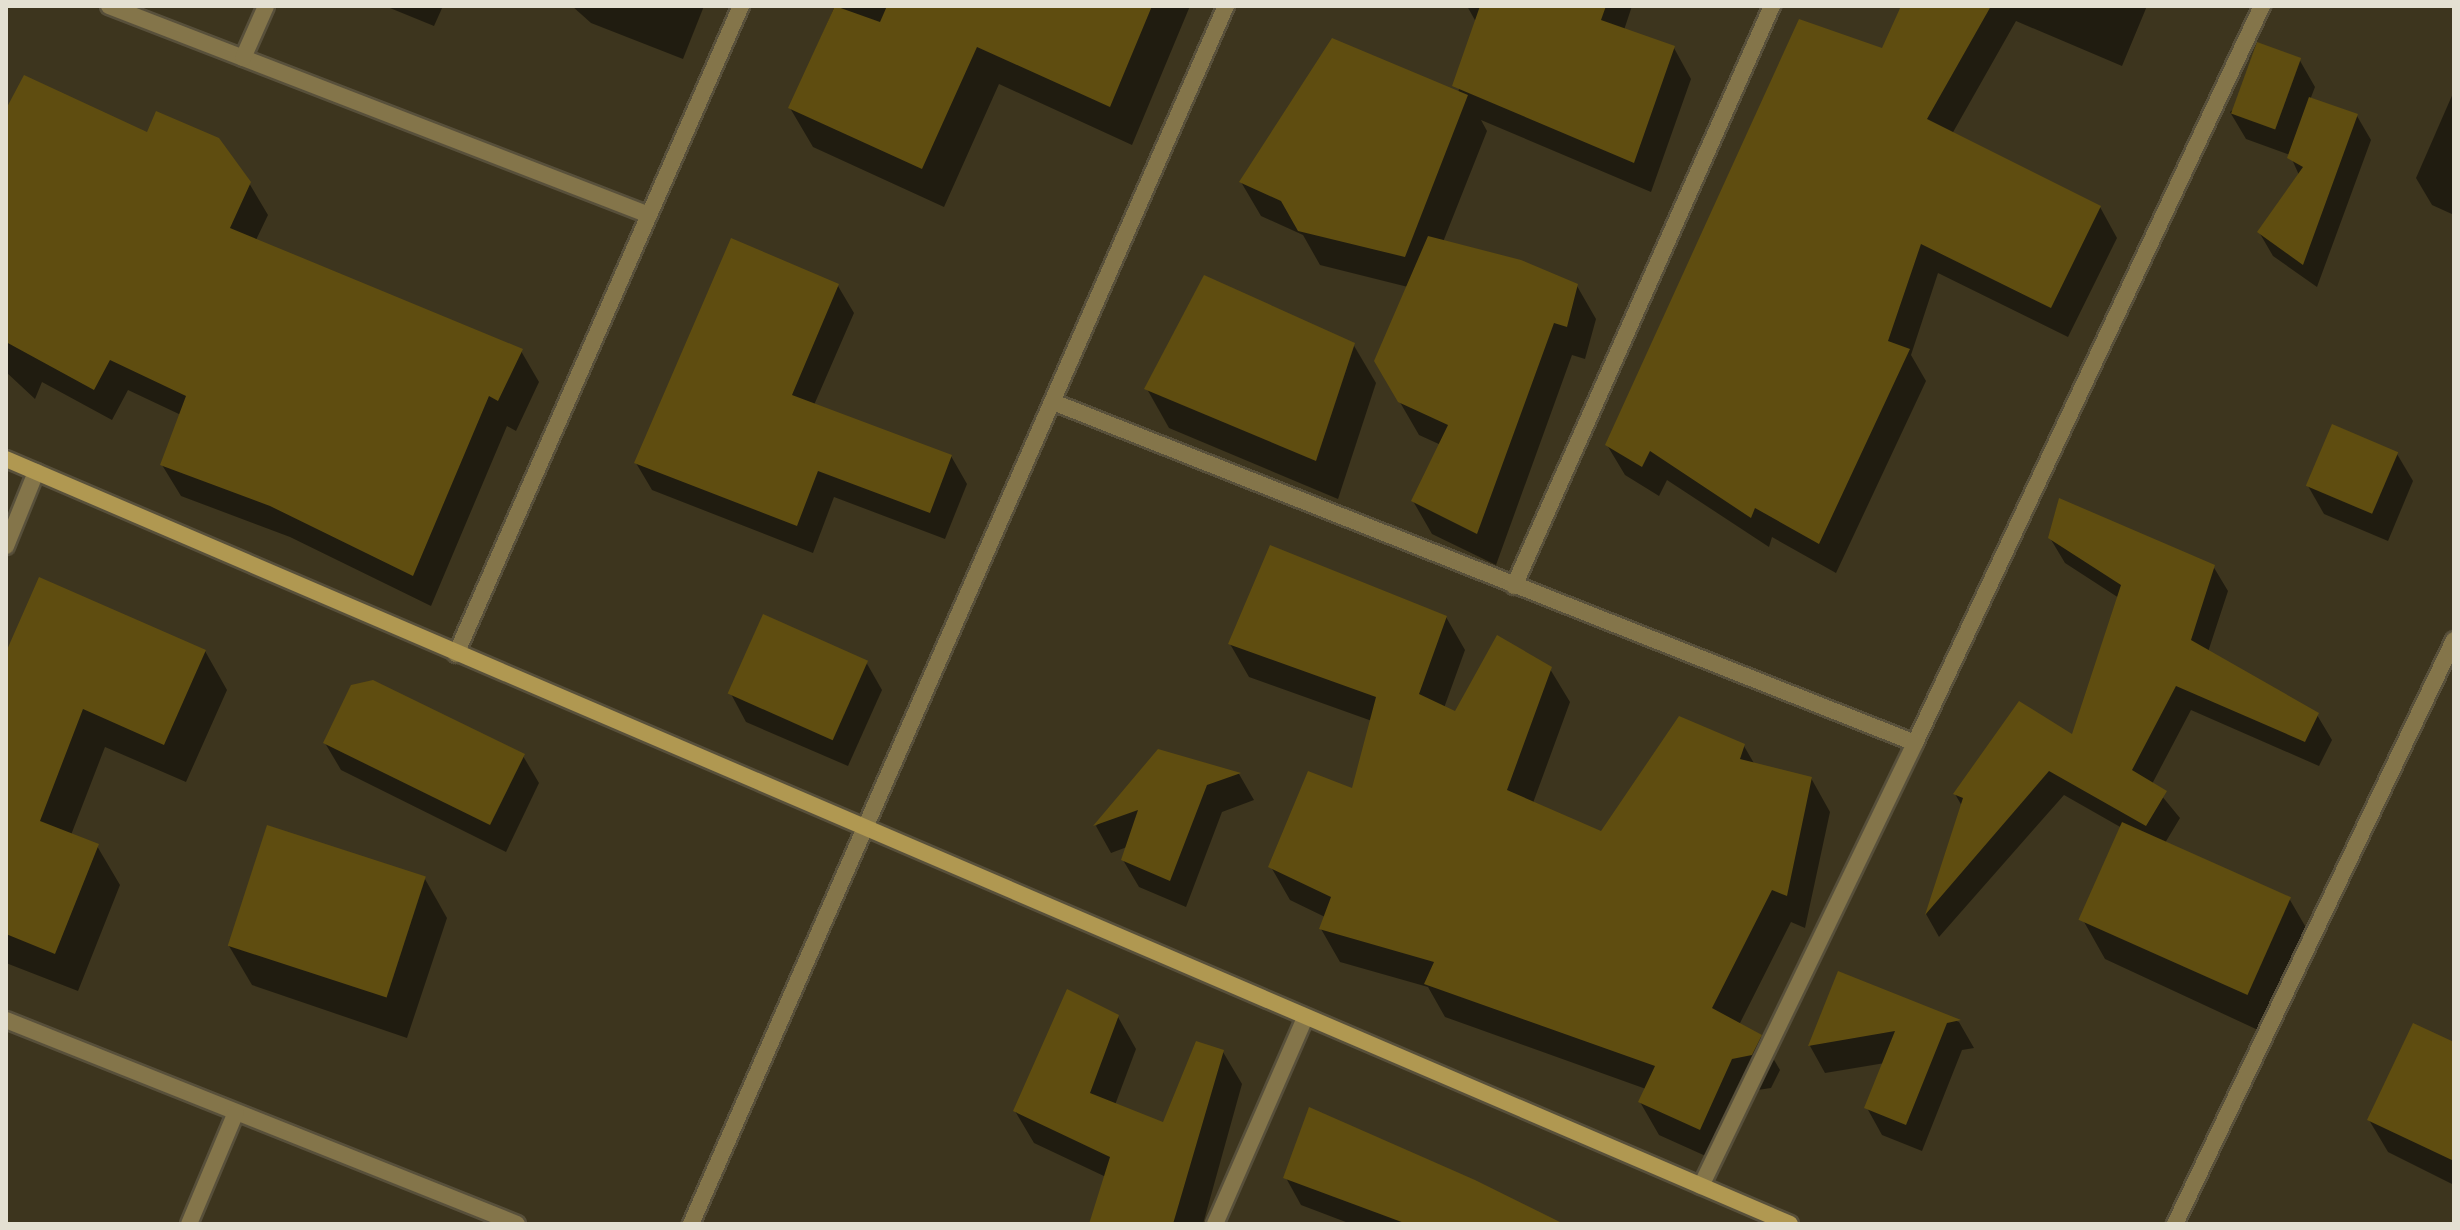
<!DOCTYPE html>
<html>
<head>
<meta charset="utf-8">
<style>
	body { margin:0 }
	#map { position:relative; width:2460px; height:1230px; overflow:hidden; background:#3d351e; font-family:"Crimson Pro",serif }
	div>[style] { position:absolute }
	.shadow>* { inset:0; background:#0007 }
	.building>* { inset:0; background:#5f4d10; transform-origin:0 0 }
	.roads { filter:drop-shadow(2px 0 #58503b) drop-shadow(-2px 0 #58503b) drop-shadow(0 2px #58503b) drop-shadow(0 -2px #58503b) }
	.minor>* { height:16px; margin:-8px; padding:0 8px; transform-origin:8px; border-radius:8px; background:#84754a }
	.secondary>* { height:16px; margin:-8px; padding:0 8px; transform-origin:8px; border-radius:8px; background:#b09851 }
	span { translate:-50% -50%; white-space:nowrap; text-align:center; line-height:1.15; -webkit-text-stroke:6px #201d13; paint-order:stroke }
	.frame { position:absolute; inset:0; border:8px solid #e4e0d2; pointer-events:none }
</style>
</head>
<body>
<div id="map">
	<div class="shadow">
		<div style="clip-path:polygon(385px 6px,443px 6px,434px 26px)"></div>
		<div style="clip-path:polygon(572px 6px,704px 6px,683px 59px,591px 23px)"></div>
		<div style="clip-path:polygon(1190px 6px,1132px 145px,999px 84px,944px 207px,813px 147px,790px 108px,835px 6px)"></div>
		<div style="clip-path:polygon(1467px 6px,1632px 6px,1624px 30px,1674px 48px,1691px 79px,1651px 192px,1481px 120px,1487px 131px,1443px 242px,1577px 286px,1596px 319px,1585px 359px,1572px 355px,1496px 565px,1432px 534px,1413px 501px,1441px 445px,1419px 435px,1376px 361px,1408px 287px,1320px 265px,1303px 235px,1261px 216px,1241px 182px,1458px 93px,1476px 22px)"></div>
		<div style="clip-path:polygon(1905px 6px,2147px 6px,2122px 66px,2016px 21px,1952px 134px,2100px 207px,2117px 238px,2068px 337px,1938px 273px,1911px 355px,1926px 381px,1836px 573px,1772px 537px,1769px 547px,1667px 480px,1659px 496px,1625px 475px,1607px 445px,1883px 50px)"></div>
		<div style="clip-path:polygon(2299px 59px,2315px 87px,2310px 100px,2357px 116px,2371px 140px,2317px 287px,2273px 256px,2259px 232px,2299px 175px,2290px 155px,2246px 139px,2230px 112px)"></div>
		<div style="clip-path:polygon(2454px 91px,2454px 215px,2432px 205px,2416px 178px)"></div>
		<div style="clip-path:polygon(6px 113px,249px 183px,268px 215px,256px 240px,521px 351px,539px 382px,516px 431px,507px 426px,431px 606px,290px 537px,181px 496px,162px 465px,181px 415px,128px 390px,112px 420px,42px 382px,35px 399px,6px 372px)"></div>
		<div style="clip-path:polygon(838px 286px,854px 313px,814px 405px,951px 456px,967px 484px,945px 539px,834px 497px,813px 553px,652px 490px,636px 463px)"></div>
		<div style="clip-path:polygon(1353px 344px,1376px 383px,1338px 499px,1169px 428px,1147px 389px)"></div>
		<div style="clip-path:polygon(2397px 454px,2413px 481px,2388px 541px,2324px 514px,2308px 486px)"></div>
		<div style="clip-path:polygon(2050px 538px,2213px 566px,2228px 591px,2208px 652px,2317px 715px,2332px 740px,2319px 766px,2191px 710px,2152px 784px,2180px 818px,2165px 843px,2290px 900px,2312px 938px,2258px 1030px,2105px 959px,2083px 920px,2122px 828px,2064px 795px,1939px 937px,1926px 914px,1962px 806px,1955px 794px,2073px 737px,2119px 598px,2065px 563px)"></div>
		<div style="clip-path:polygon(1446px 617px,1465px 650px,1444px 708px,1456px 713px,1550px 669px,1570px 702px,1533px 803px,1602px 833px,1744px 746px,1755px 765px,1811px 778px,1830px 812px,1805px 928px,1791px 922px,1739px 1025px,1760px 1036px,1780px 1070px,1771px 1088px,1751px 1091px,1719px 1162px,1659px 1135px,1640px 1102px,1646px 1089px,1445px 1017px,1428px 987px,1340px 962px,1321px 929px,1325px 917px,1290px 900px,1271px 867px,1353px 790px,1372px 721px,1249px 677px,1230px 644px)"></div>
		<div style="clip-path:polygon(205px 651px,227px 690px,186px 782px,105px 747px,71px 835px,97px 846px,120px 885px,78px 991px,6px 963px,6px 657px)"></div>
		<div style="clip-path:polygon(866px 662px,882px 690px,848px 766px,746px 722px,731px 694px)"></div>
		<div style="clip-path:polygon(325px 743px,523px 756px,539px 783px,506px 852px,341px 770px)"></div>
		<div style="clip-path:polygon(1159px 751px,1239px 774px,1254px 800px,1222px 812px,1186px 907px,1139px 887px,1123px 860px,1127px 847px,1111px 853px,1096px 826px)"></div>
		<div style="clip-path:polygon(425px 879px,447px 918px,407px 1038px,252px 985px,229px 946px)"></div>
		<div style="clip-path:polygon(1839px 974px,1959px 1022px,1974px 1048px,1962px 1050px,1922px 1151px,1882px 1135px,1867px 1108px,1885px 1063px,1825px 1073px,1810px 1046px)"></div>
		<div style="clip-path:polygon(1118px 1017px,1136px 1049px,1115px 1105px,1164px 1125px,1223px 1052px,1242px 1084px,1203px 1224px,1091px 1224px,1106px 1177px,1034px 1143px,1015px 1111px)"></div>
		<div style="clip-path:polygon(2454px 1044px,2454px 1185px,2388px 1152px,2369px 1120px)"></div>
		<div style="clip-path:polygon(1286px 1178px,1558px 1224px,1351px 1224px,1301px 1205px)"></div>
	</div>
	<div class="building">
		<div style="clip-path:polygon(835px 6px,880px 22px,887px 6px,1152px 6px,1110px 107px,977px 47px,922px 169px,788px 108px)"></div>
		<div style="clip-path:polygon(1480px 6px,1606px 6px,1601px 20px,1675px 46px,1634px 163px,1452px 86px)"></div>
		<div style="clip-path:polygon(1901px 6px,1991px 6px,1927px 119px,2101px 206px,2051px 308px,1921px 244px,1888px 341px,1910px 349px,1819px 544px,1755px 508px,1751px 518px,1650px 451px,1642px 467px,1605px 445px,1799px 19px,1882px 48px)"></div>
		<div style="clip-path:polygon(1332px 38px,1468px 95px,1405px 257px,1298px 231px,1281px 201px,1239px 182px)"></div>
		<div style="left:2257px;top:42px;width:47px;height:76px;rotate:20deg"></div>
		<div style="clip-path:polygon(24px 75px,147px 132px,156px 111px,219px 138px,251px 182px,230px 228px,523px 349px,498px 401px,489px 396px,413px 576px,270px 506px,160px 465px,186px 396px,110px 360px,94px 390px,6px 342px,6px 109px)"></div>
		<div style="clip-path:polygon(2309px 97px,2358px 114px,2303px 265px,2257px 232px,2303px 167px,2287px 158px)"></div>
		<div style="clip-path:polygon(1428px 236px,1521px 260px,1578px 284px,1567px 327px,1554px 323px,1477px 534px,1411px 501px,1448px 425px,1398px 402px,1374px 361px)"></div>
		<div style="clip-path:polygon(731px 238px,839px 284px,792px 395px,952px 455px,930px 513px,818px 471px,797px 526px,634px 463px)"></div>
		<div style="clip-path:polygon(1204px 275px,1355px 343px,1316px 461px,1144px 389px)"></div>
		<div style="left:2332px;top:424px;width:72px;height:67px;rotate:23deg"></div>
		<div style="clip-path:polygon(2059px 498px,2215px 565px,2191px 640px,2319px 713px,2305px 742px,2176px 686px,2132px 770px,2167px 791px,2146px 826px,2049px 771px,1925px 915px,1963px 798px,1953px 794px,2019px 701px,2072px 734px,2121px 585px,2048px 538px)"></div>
		<div style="clip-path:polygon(1270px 545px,1447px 616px,1419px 694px,1455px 711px,1497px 635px,1552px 667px,1507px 790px,1601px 831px,1679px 716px,1745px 744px,1740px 759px,1812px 777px,1787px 896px,1772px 890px,1712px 1008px,1762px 1035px,1752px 1055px,1732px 1059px,1700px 1130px,1638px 1102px,1655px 1066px,1424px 984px,1434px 962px,1319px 929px,1331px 897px,1268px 867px,1308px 771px,1352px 788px,1376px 697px,1228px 644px)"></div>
		<div style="clip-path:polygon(39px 577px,206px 650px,164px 745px,83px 709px,40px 821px,99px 844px,55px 954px,6px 934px,6px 652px)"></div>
		<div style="left:763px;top:614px;width:115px;height:87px;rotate:24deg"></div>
		<div style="clip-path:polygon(373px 680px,525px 754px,490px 825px,323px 743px,351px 685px)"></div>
		<div style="clip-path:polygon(1158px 749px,1241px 773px,1207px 785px,1170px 881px,1121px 860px,1138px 810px,1093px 826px)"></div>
		<div style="left:2122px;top:822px;width:185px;height:107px;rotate:24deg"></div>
		<div style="left:267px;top:825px;width:167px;height:127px;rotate:18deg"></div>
		<div style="clip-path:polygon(1838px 971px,1961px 1020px,1947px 1023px,1906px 1125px,1864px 1108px,1895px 1031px,1808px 1046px)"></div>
		<div style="clip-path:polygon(1067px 989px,1119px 1015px,1090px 1093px,1163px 1122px,1196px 1041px,1224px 1050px,1173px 1224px,1089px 1224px,1110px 1157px,1013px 1111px)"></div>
		<div style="clip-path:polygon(2413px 1023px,2454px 1042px,2454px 1161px,2367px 1120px)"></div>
		<div style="clip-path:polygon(1309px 1107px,1475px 1180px,1564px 1224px,1407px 1224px,1283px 1178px)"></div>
	</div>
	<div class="roads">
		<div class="minor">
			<div style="left:109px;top:6px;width:579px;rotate:21.16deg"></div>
			<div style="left:243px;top:58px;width:57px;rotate:-66.1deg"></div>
			<div style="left:1053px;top:402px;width:927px;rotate:21.58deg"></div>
			<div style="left:1915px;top:743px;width:815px;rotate:-64.79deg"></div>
			<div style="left:6px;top:546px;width:80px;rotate:-67.9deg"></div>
			<div style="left:1514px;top:586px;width:635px;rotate:-66.02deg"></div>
			<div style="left:456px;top:654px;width:708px;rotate:-66.26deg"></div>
			<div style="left:6px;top:1020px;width:550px;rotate:21.76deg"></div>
			<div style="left:1701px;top:1186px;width:492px;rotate:-64.2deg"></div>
			<div style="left:189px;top:1224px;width:121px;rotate:-67.2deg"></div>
			<div style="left:691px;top:1224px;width:1330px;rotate:-66.29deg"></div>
			<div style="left:1215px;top:1224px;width:225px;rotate:-66.4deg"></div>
			<div style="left:2175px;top:1224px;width:647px;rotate:-64.46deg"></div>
		</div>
		<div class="secondary">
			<div style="left:6px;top:459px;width:1941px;rotate:23.21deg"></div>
		</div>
	</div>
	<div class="frame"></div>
</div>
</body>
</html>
